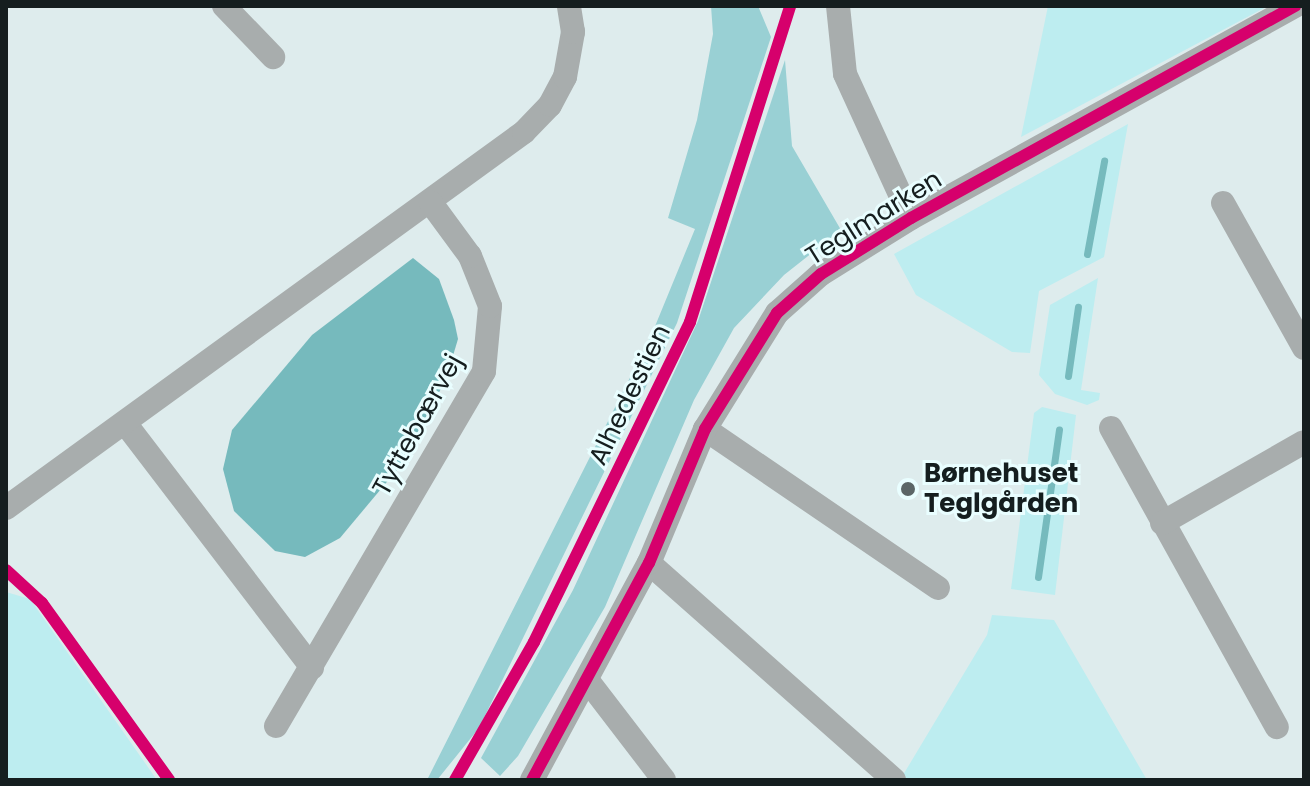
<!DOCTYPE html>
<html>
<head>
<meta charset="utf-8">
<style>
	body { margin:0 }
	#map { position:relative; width:1310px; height:786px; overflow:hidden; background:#deeced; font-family:Poppins,sans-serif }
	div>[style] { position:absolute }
	.green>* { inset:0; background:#bdedf0 }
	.forest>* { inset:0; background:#99d0d4 }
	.water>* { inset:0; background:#76babd }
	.stream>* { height:7px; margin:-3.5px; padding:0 3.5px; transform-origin:3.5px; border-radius:3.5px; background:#76babd }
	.minor>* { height:24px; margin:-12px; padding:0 12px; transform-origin:12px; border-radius:12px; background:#a8adad }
	.cycleway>* { height:12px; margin:-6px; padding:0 6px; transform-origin:6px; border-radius:6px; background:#d6006c }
	.dots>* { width:22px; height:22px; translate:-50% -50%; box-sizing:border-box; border:4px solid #e9feff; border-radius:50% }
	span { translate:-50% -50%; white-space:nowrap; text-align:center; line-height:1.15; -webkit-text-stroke:6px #e9feff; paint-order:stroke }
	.street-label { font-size:26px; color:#151e1f }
	.poi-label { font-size:26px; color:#151e1f; font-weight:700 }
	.left { translate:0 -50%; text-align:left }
	.frame { position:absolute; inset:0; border:8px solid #151e1f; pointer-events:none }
</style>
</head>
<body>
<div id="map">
	<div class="green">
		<div style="clip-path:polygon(1048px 6px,1268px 6px,1021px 137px)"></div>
		<div style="clip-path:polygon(1128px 124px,1104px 257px,1039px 291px,1030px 353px,1012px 352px,916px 295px,894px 254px)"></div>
		<div style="clip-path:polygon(1098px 278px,1081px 390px,1100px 393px,1099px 400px,1087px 405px,1055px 394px,1039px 375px,1050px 305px)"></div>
		<div style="clip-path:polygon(1042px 407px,1076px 415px,1055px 595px,1011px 589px,1034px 413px)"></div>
		<div style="clip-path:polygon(6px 592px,30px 599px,157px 780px,6px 780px)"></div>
		<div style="clip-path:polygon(992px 615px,1054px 620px,1147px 780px,900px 780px,987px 635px)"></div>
	</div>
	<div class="forest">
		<div style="clip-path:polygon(711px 6px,758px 6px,771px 37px,677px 323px,479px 728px,437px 780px,427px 780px,651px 336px,695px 229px,668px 218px,697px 120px,713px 34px)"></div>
		<div style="clip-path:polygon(785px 60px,792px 146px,841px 230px,784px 275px,734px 328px,694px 400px,605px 607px,518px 756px,500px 776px,481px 758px,573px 590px,698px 321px)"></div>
	</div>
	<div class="water">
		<div style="clip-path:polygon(413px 258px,439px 279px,454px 320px,458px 339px,446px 379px,401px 465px,340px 538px,305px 557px,275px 551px,234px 511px,223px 469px,232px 430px,312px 335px)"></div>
	</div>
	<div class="stream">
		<div style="left:1087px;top:254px;width:95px;rotate:-79.6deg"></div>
		<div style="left:1068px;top:376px;width:70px;rotate:-81.8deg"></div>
		<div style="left:1038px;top:577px;width:149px;rotate:-81.9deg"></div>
	</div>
	<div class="minor">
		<div style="left:224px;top:6px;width:71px;rotate:46.1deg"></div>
		<div style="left:838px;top:6px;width:68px;rotate:84.1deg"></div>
		<div style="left:845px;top:74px;width:158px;rotate:65.4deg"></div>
		<div style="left:1223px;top:203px;width:166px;rotate:60.8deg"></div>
		<div style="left:125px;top:423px;width:308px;rotate:52.6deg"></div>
		<div style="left:1111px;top:428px;width:342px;rotate:61deg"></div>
		<div style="left:705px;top:429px;width:282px;rotate:34.3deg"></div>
		<div style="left:6px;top:508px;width:640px;rotate:-35.97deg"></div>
		<div style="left:524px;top:132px;width:37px;rotate:-46deg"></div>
		<div style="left:550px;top:105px;width:32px;rotate:-62deg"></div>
		<div style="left:565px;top:77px;width:46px;rotate:-79.9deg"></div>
		<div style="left:573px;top:32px;width:26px;rotate:-99deg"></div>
		<div style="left:1162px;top:523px;width:163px;rotate:-29.7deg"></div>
		<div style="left:649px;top:563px;width:327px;rotate:41.5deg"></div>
		<div style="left:588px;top:681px;width:125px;rotate:52.5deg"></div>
		<div style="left:276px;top:726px;width:411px;rotate:-59.6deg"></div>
		<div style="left:484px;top:371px;width:65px;rotate:-84.7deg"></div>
		<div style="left:490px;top:306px;width:54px;rotate:-111.8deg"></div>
		<div style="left:470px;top:256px;width:66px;rotate:-126.3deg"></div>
		<div style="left:532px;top:780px;width:247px;rotate:-61.7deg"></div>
		<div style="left:649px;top:563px;width:145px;rotate:-67.3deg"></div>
		<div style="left:705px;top:429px;width:137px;rotate:-58.2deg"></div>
		<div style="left:777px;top:313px;width:59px;rotate:-41.6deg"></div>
		<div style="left:821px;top:274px;width:106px;rotate:-31.9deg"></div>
		<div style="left:911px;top:218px;width:439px;rotate:-28.9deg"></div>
	</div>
	<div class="cycleway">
		<div style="left:6px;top:570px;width:49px;rotate:42.5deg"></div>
		<div style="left:42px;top:603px;width:218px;rotate:54.3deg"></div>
		<div style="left:455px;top:780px;width:159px;rotate:-60.2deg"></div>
		<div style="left:534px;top:642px;width:356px;rotate:-64deg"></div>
		<div style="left:690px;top:322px;width:331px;rotate:-72.4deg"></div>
		<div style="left:532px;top:780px;width:247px;rotate:-61.7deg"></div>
		<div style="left:649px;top:563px;width:145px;rotate:-67.3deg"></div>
		<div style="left:705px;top:429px;width:137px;rotate:-58.2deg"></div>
		<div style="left:777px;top:313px;width:59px;rotate:-41.6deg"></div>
		<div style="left:821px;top:274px;width:106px;rotate:-31.9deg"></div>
		<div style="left:911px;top:218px;width:439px;rotate:-28.9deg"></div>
	</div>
	<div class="dots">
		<div style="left:908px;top:489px;background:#5b6667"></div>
	</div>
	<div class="street-label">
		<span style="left:874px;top:218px;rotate:-32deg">Teglmarken</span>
		<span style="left:630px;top:395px;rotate:-64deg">Alhedestien</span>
		<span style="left:418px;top:425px;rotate:-61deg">Tyttebærvej</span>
	</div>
	<div class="poi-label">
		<span class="left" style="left:924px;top:489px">Børnehuset<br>Teglgården</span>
	</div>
	<div class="frame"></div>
</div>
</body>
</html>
